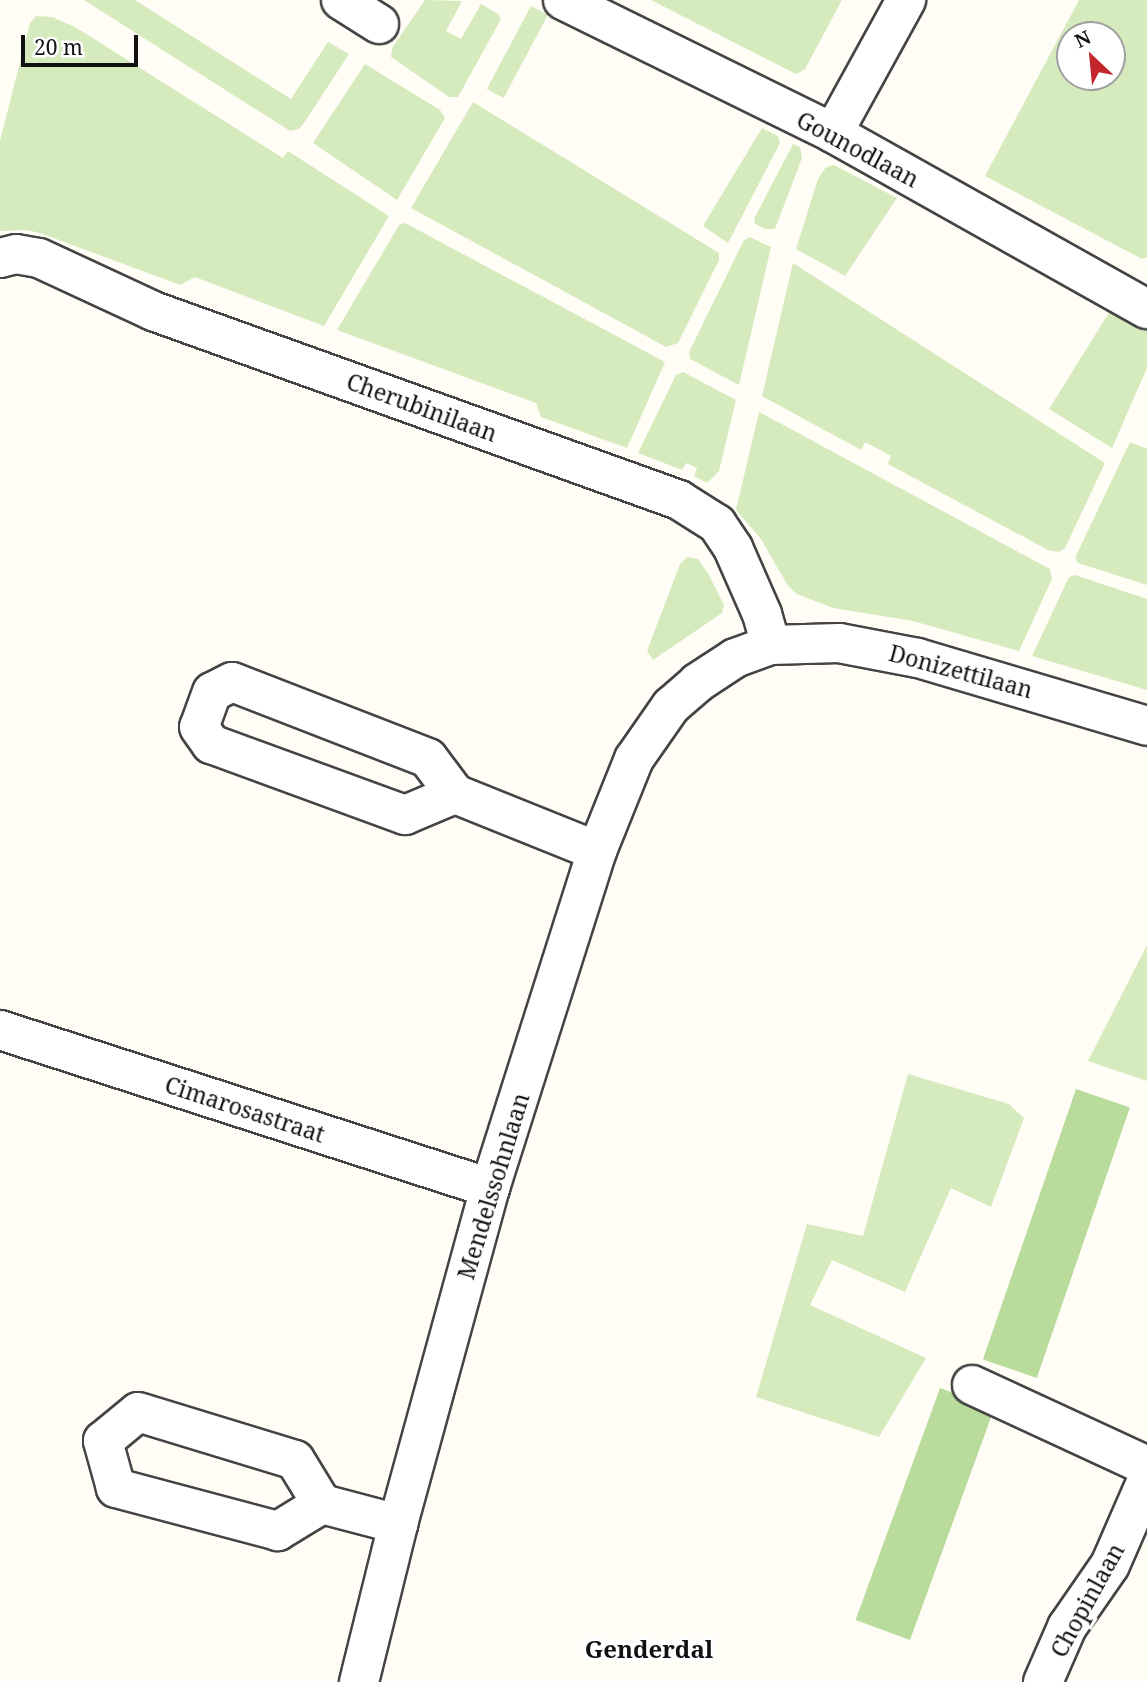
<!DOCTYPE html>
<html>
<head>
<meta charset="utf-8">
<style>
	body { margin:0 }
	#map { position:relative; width:1147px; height:1682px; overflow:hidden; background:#fffdf5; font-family:"Noto Serif",serif }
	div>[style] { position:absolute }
	.green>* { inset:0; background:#d5ebbd; transform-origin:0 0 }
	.forest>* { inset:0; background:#b9dc9c; transform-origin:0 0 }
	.roads { filter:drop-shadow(2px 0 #444) drop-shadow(-2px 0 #444) drop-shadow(0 2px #444) drop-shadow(0 -2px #444) }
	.minor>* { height:38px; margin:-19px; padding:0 19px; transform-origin:19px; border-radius:19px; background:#fff }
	span { translate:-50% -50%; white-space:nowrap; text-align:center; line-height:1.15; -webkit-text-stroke:7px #fff; paint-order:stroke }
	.street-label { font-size:23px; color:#111 }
	.neighbourhood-label { font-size:24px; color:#111; font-weight:700 }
	.north { position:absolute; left:1056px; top:21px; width:70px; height:70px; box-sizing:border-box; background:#fff; border:2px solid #a0a0a0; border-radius:50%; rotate:334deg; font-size:19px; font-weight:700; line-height:28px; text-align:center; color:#111 }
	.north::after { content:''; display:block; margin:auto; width:24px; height:32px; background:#c4262e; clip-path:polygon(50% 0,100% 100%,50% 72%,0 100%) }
	.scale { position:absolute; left:21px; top:35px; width:117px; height:32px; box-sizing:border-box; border:4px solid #111; border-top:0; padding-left:9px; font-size:21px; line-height:24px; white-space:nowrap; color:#111; -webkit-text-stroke:5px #fff; paint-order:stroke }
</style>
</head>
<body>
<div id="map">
	<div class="green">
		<div style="clip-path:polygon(84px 0,135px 0,291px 99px,328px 42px,349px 54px,304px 123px,299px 129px,290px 131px)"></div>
		<div style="clip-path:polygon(425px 0,462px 1px,446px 31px,461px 39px,481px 4px,498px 14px,501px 19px,458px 97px,449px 97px,391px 57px,392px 48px)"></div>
		<div style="clip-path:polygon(651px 0,842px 0,805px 69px,796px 74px)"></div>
		<div style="clip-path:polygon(evenodd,1079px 0,1147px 0,1147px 257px,1142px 259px,985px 176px,1079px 0,1112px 35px,1112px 77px,1070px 77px,1070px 35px,1112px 35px)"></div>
		<div style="left:531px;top:6px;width:19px;height:94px;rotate:28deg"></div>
		<div style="clip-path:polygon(36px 16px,52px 17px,75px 27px,283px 158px,288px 151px,389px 216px,324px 326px,195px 277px,180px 285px,40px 233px,26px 230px,0 231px,0 141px,30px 23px)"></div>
		<div style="clip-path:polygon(365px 64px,440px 110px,445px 118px,397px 200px,313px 143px)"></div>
		<div style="clip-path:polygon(473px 102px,719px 253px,719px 260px,678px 343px,666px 347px,411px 208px)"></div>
		<div style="clip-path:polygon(762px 128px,778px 136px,780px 143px,728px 243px,703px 226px)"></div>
		<div style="clip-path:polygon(793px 144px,800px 147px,802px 158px,775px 229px,765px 229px,754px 223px,755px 217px)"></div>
		<div style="clip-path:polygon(834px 165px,897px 198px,845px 276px,796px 249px,818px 179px,826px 167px)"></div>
		<div style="clip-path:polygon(405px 223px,665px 362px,627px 448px,541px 417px,536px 403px,337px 330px,399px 225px)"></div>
		<div style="clip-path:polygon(750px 237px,771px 247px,739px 385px,690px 359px,689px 352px,744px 240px)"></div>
		<div style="clip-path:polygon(793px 263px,1105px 463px,1065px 548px,1059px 552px,1048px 550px,888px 464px,891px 456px,865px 442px,861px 450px,762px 396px)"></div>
		<div style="clip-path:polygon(1110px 311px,1147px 330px,1147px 368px,1112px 448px,1049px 409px)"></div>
		<div style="clip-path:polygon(683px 372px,736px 400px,719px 471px,707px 483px,694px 476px,697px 468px,686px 463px,682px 470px,638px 453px,676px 375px)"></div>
		<div style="clip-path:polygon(759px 412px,1050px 569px,1052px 579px,1019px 651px,913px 621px,833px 608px,797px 594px,788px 586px,761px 539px,736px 510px)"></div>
		<div style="clip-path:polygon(1130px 442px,1147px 449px,1147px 585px,1078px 563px,1075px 558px)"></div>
		<div style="clip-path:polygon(687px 557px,698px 559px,709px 575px,724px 605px,722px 613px,653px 660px,647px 651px,680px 564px)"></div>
		<div style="clip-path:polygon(1075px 575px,1147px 599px,1147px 690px,1032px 656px,1069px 577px)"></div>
		<div style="clip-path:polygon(1147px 945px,1147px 1081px,1088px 1061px)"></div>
		<div style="clip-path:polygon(908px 1074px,1009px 1104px,1024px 1118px,991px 1207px,951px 1188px,905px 1292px,832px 1260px,810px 1305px,926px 1358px,879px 1437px,756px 1397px,807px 1224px,863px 1236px)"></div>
	</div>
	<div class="forest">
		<div style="left:1076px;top:1089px;width:57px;height:286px;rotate:19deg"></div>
		<div style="left:940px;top:1388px;width:58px;height:247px;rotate:20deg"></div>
	</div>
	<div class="roads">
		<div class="minor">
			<div style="left:341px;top:0;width:45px;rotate:32.3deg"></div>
			<div style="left:563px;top:0;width:301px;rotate:26.2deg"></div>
			<div style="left:833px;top:133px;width:360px;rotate:29.3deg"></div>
			<div style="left:833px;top:133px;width:152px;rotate:-61.2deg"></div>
			<div style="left:0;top:258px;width:16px;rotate:-14deg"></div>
			<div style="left:16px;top:254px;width:23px;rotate:10deg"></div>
			<div style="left:39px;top:258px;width:126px;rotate:24.9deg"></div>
			<div style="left:153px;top:311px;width:559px;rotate:19.76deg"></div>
			<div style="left:679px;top:500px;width:45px;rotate:32.3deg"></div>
			<div style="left:717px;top:524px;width:29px;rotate:56deg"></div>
			<div style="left:733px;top:548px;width:72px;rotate:66.3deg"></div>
			<div style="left:762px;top:614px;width:32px;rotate:74deg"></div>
			<div style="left:455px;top:794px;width:45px;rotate:-126.9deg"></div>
			<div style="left:428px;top:758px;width:210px;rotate:-158.8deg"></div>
			<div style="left:232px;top:682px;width:22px;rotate:153deg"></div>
			<div style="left:212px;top:692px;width:37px;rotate:110deg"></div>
			<div style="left:199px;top:727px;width:21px;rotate:55deg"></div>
			<div style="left:211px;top:744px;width:207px;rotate:20.1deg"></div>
			<div style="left:405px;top:815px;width:54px;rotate:-22.8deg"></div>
			<div style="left:455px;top:794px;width:153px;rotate:21.9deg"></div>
			<div style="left:0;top:1030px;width:515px;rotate:17.87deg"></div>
			<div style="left:972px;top:1385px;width:193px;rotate:24.8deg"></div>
			<div style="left:322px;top:1504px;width:52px;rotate:148.5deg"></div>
			<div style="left:278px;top:1531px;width:168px;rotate:-165.1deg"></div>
			<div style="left:116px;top:1488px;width:49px;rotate:-105.5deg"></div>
			<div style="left:103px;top:1441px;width:45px;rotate:-39.6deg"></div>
			<div style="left:138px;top:1412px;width:164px;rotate:17deg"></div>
			<div style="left:295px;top:1460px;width:52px;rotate:58.5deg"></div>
			<div style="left:322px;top:1504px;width:79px;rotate:14.7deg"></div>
			<div style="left:359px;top:1682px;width:163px;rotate:-76.1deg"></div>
			<div style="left:398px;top:1524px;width:348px;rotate:-74.7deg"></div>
			<div style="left:490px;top:1188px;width:354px;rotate:-72.4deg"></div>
			<div style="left:597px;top:851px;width:99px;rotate:-68.1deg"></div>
			<div style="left:634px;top:759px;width:65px;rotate:-55.1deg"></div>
			<div style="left:671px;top:706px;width:35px;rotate:-41deg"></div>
			<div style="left:697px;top:683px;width:45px;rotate:-33.3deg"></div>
			<div style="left:735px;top:658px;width:38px;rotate:-20deg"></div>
			<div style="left:771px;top:645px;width:68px;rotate:-1.7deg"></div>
			<div style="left:839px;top:643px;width:80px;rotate:10.8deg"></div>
			<div style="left:918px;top:658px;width:239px;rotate:16.5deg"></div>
			<div style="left:1043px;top:1682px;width:60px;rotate:-66.4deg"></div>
			<div style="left:1067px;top:1627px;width:75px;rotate:-55.3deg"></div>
			<div style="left:1110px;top:1565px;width:93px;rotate:-66.5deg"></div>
		</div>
	</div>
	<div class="street-label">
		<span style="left:858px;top:149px;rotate:28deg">Gounodlaan</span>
		<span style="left:422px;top:407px;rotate:20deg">Cherubinilaan</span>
		<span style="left:961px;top:671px;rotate:15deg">Donizettilaan</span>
		<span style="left:245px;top:1109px;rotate:18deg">Cimarosastraat</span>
		<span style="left:493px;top:1186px;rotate:-73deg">Mendelssohnlaan</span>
		<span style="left:1087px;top:1600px;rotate:-61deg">Chopinlaan</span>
	</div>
	<div class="neighbourhood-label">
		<span style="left:649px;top:1649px">Genderdal</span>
	</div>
	<div class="north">N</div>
	<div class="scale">20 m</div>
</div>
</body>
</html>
